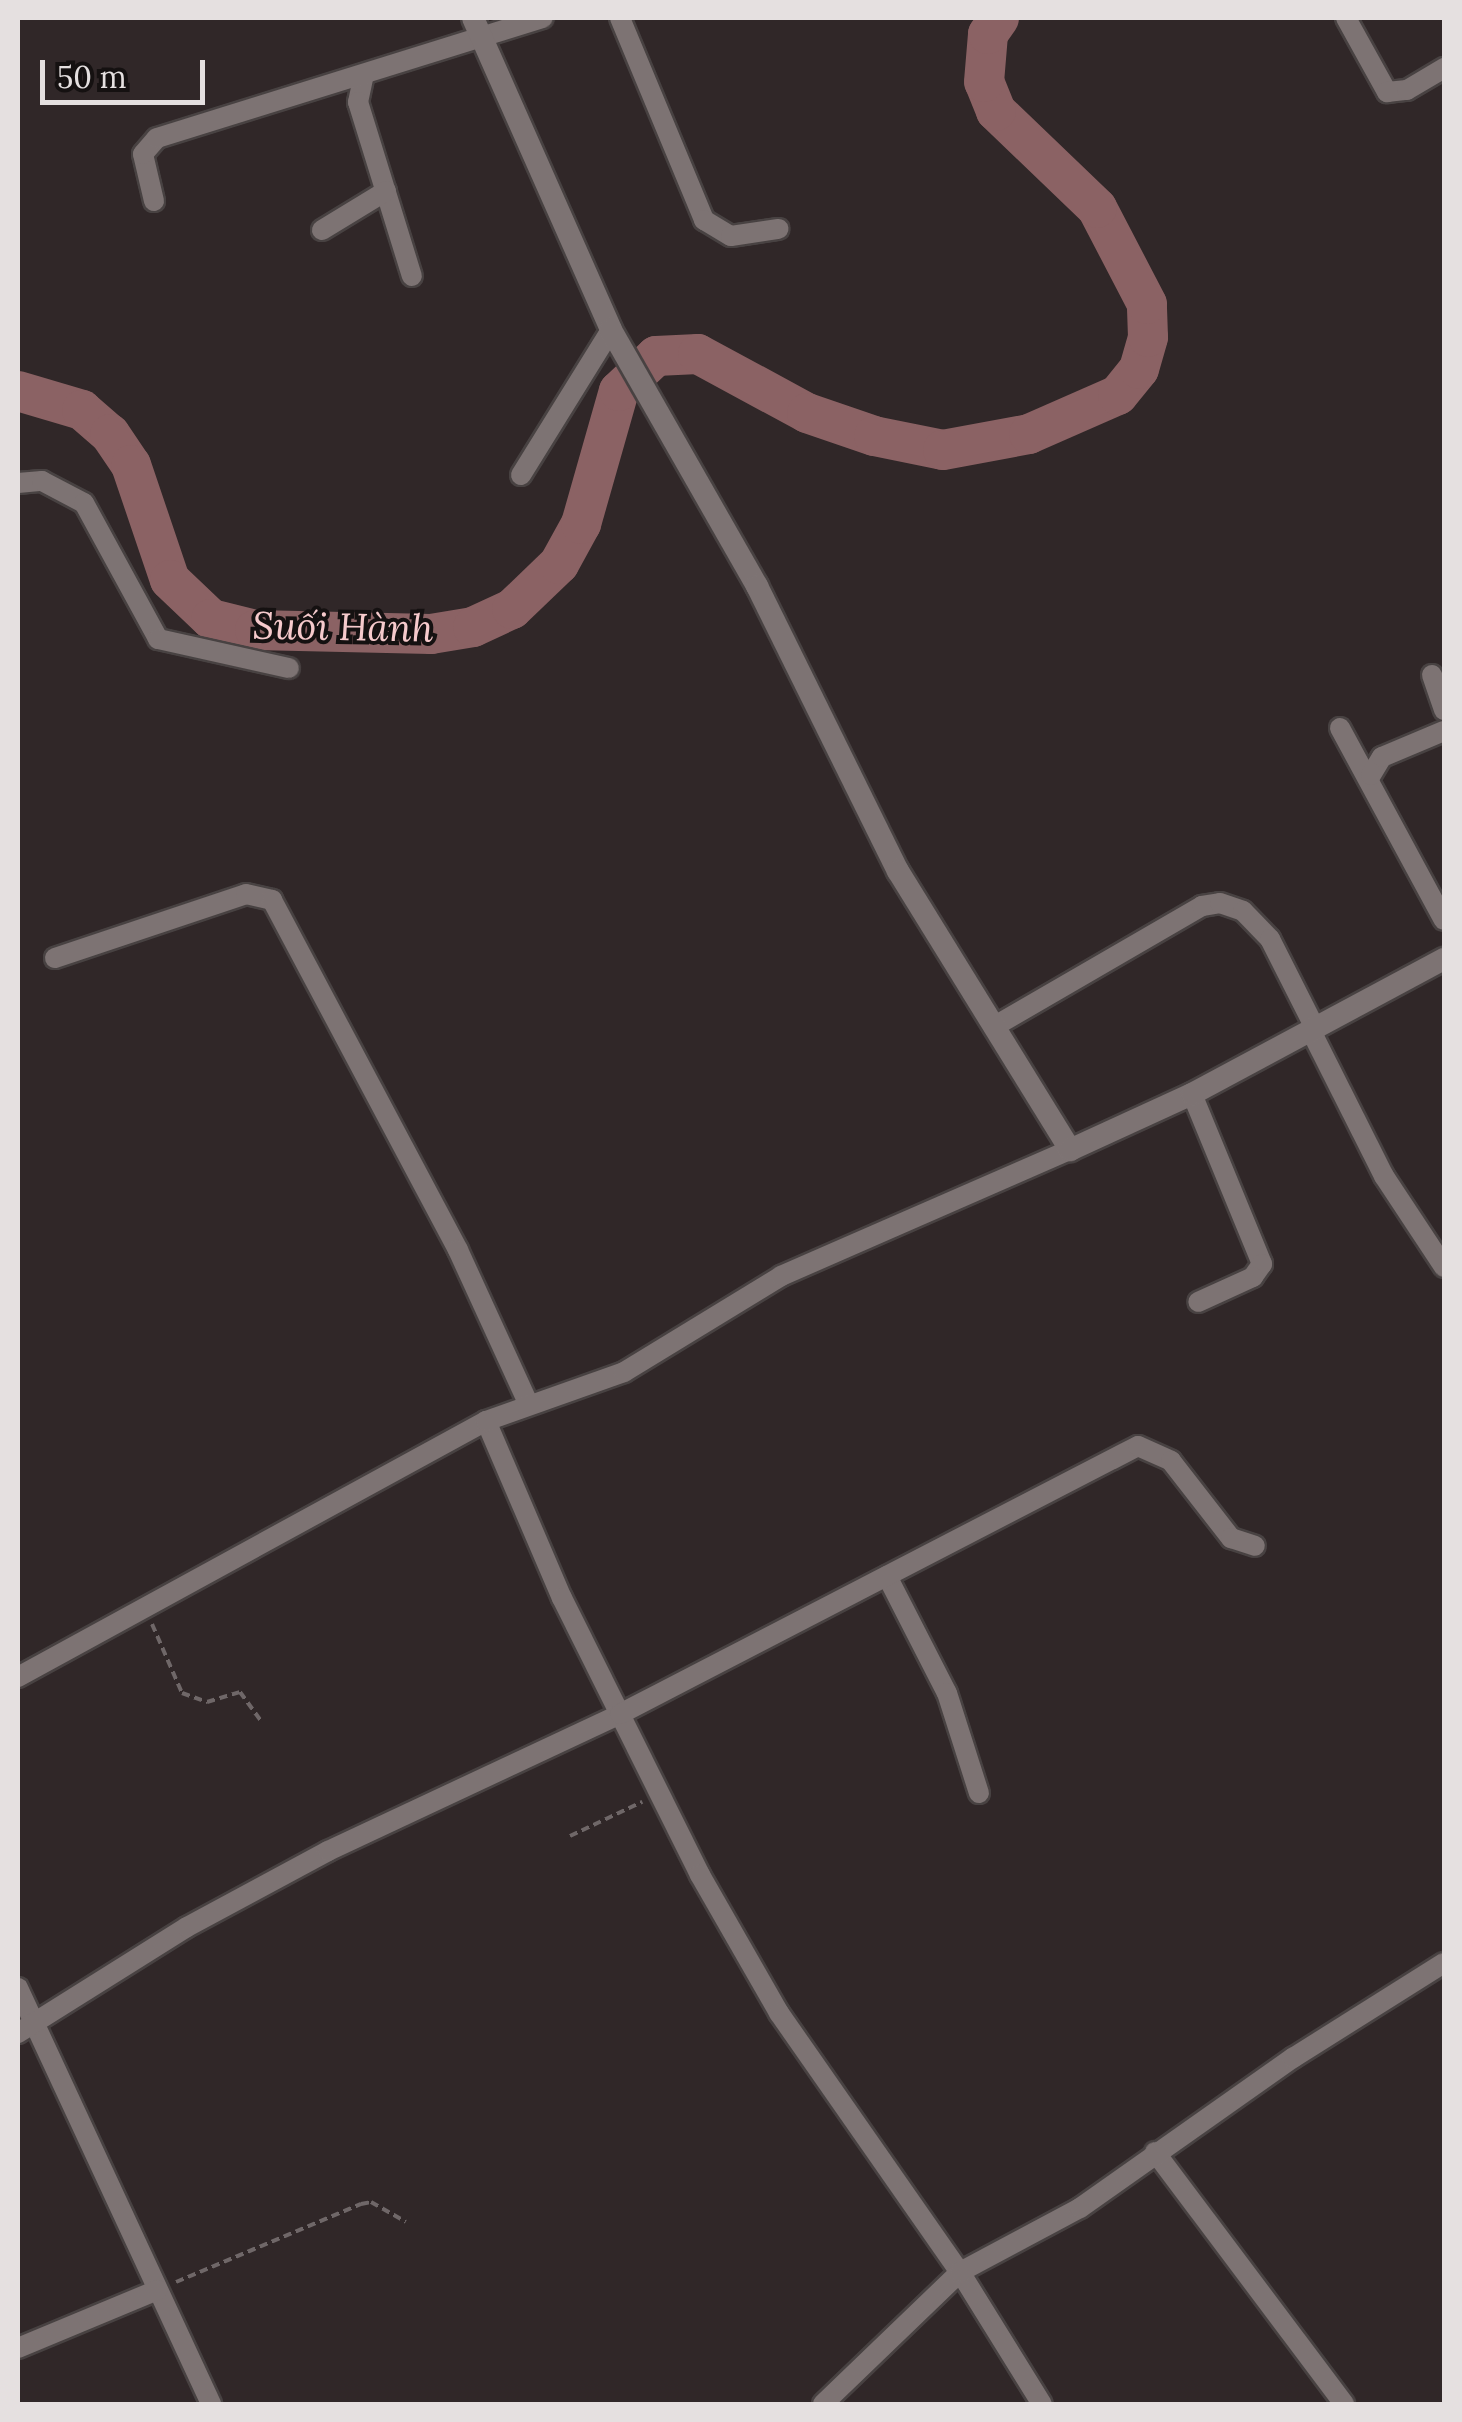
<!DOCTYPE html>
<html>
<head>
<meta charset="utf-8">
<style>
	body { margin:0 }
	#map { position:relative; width:1462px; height:2422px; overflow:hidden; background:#302728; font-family:Lora,serif }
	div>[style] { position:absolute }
	.river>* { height:40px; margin:-20px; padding:0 20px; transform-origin:20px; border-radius:20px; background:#8b6264 }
	.path>* { height:4px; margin-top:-2px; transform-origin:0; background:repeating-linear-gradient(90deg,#6f6768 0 8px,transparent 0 13px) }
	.roads { filter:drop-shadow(2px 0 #484242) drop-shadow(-2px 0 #484242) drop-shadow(0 2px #484242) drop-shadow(0 -2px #484242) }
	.minor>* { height:20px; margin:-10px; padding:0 10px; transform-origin:10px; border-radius:10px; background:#7d7373 }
	.tertiary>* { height:22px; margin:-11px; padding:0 11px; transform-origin:11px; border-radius:11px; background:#7d7373 }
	span { translate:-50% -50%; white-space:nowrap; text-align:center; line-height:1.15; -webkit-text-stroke:8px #151111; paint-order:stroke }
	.water-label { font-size:38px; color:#f6cacc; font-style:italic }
	.frame { position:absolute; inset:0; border:20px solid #e5e0e0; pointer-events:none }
	.scale { position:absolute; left:40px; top:60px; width:165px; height:45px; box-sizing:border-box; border:5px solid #e5e0e0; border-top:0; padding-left:12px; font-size:30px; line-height:35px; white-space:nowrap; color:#e5e0e0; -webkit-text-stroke:8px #151111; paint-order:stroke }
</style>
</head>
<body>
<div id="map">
	<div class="river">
		<div style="left:18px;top:391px;width:67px;rotate:16.5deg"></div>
		<div style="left:82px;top:410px;width:37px;rotate:41deg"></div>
		<div style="left:110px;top:434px;width:37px;rotate:56deg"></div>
		<div style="left:131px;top:465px;width:121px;rotate:71.3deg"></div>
		<div style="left:170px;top:580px;width:57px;rotate:43.6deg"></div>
		<div style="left:211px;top:619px;width:45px;rotate:14deg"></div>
		<div style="left:255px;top:630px;width:176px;rotate:1.3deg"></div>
		<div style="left:431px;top:634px;width:43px;rotate:-9.5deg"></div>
		<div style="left:473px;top:627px;width:43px;rotate:-24.8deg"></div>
		<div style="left:512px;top:609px;width:65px;rotate:-43.8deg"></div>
		<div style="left:559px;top:564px;width:46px;rotate:-61.2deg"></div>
		<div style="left:581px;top:524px;width:138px;rotate:-74.1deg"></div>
		<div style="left:619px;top:391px;width:51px;rotate:-43.4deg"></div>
		<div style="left:656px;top:356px;width:42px;rotate:-2.7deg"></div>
		<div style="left:698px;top:354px;width:124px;rotate:28.4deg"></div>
		<div style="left:807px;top:413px;width:71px;rotate:18.9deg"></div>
		<div style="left:874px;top:436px;width:70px;rotate:11.5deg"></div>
		<div style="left:943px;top:450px;width:87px;rotate:-10.5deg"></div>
		<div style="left:1029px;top:434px;width:97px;rotate:-23.7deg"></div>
		<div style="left:1118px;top:395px;width:33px;rotate:-51deg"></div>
		<div style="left:1139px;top:369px;width:33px;rotate:-74deg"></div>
		<div style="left:1148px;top:337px;width:33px;rotate:-92deg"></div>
		<div style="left:1147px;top:304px;width:108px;rotate:-117.5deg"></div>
		<div style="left:1097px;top:208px;width:140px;rotate:-136.2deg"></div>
		<div style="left:996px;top:111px;width:31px;rotate:-112deg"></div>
		<div style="left:984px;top:82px;width:48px;rotate:-85.2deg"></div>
		<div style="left:988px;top:34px;width:19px;rotate:-55deg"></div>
	</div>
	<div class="path">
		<div style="left:152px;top:1624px;width:75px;rotate:66.5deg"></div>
		<div style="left:182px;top:1693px;width:27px;rotate:20deg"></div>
		<div style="left:207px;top:1702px;width:34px;rotate:-17deg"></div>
		<div style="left:240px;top:1692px;width:36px;rotate:54deg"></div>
		<div style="left:570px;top:1836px;width:80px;rotate:-25.3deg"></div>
		<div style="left:176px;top:2282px;width:201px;rotate:-22.9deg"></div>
		<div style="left:361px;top:2204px;width:10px;rotate:-11deg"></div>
		<div style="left:371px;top:2202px;width:40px;rotate:29.7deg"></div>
	</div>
	<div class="roads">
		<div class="minor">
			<div style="left:620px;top:18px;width:219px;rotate:67.4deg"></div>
			<div style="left:704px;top:220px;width:31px;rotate:31deg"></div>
			<div style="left:731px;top:236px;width:48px;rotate:-8.5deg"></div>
			<div style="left:1346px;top:18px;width:85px;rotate:61deg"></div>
			<div style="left:1387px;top:92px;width:20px;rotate:-6deg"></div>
			<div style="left:1407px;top:90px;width:43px;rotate:-30.7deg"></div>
			<div style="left:364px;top:74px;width:29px;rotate:102deg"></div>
			<div style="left:358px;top:102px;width:182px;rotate:72.8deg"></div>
			<div style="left:154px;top:201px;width:48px;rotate:-103.2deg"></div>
			<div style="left:143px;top:154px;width:21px;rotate:-49deg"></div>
			<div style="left:157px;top:138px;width:404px;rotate:-17.3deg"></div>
			<div style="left:322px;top:230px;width:75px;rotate:-31.4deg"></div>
			<div style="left:521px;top:475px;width:171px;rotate:-58.2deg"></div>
			<div style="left:18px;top:483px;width:24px;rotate:-5deg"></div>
			<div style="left:42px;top:481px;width:47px;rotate:27.6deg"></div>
			<div style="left:84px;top:503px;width:155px;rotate:61.4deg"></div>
			<div style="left:158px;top:639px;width:134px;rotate:12.5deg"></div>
			<div style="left:1432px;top:675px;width:37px;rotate:71deg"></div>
			<div style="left:1340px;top:728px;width:218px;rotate:61.6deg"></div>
			<div style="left:1371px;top:775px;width:21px;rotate:-59deg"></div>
			<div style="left:1382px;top:757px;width:67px;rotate:-22.8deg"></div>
			<div style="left:55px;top:958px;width:201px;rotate:-18.5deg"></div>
			<div style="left:246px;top:894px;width:27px;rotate:13deg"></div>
			<div style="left:272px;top:900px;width:396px;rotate:62deg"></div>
			<div style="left:458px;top:1250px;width:170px;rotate:65.4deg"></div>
			<div style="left:995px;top:1026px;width:239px;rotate:-30.1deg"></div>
			<div style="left:1202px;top:906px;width:18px;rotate:-9deg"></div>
			<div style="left:1220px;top:903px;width:24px;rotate:19deg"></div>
			<div style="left:1243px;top:911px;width:39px;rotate:46deg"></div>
			<div style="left:1270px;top:939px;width:102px;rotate:63.2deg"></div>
			<div style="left:1312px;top:1033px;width:160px;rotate:63.3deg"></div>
			<div style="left:1384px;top:1176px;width:109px;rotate:56.6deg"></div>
			<div style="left:1192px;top:1094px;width:184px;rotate:67.6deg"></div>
			<div style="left:1262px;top:1264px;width:16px;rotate:125deg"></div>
			<div style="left:1253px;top:1277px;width:60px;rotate:155.6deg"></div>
			<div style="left:486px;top:1421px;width:193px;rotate:66.8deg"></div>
			<div style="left:562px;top:1598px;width:309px;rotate:63.5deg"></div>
			<div style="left:700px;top:1875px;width:159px;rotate:60.2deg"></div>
			<div style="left:779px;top:2013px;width:316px;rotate:55.1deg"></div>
			<div style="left:960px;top:2272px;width:155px;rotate:58.2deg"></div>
			<div style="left:887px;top:1576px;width:131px;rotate:62.9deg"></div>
			<div style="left:947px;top:1693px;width:105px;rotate:72.3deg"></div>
			<div style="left:18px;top:1677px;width:533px;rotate:-28.68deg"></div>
			<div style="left:486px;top:1421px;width:146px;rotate:-19.5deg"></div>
			<div style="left:624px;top:1372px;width:184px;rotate:-31.4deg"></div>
			<div style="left:781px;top:1276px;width:315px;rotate:-23.6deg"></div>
			<div style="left:18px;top:1988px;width:459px;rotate:65.1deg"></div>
			<div style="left:18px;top:2033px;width:199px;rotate:-32.1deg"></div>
			<div style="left:187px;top:1927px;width:160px;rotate:-28.3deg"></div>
			<div style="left:328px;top:1851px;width:323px;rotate:-25.1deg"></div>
			<div style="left:620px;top:1714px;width:583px;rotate:-27.36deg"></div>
			<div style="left:1138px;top:1446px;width:36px;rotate:24deg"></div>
			<div style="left:1171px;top:1461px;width:98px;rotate:52.1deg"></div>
			<div style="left:1231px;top:1538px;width:25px;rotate:18deg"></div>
			<div style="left:1155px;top:2152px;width:315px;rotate:53.1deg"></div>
			<div style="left:18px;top:2348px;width:151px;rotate:-22.6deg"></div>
			<div style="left:823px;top:2404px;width:190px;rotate:-43.9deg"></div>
			<div style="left:960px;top:2272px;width:136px;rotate:-28.1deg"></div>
			<div style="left:1080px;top:2208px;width:261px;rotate:-35.2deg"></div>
			<div style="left:1293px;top:2058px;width:178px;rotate:-32.2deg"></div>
		</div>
		<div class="tertiary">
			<div style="left:473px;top:18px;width:341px;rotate:66.1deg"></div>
			<div style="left:611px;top:330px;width:295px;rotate:60.3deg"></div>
			<div style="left:757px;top:586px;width:318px;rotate:63.7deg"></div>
			<div style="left:898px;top:871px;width:328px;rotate:58.3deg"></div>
			<div style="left:1070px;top:1150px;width:134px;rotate:-24.7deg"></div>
			<div style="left:1192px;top:1094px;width:286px;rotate:-28.2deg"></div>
		</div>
	</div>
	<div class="water-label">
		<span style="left:343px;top:627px;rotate:1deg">Suối Hành</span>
	</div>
	<div class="frame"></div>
	<div class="scale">50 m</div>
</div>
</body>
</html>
